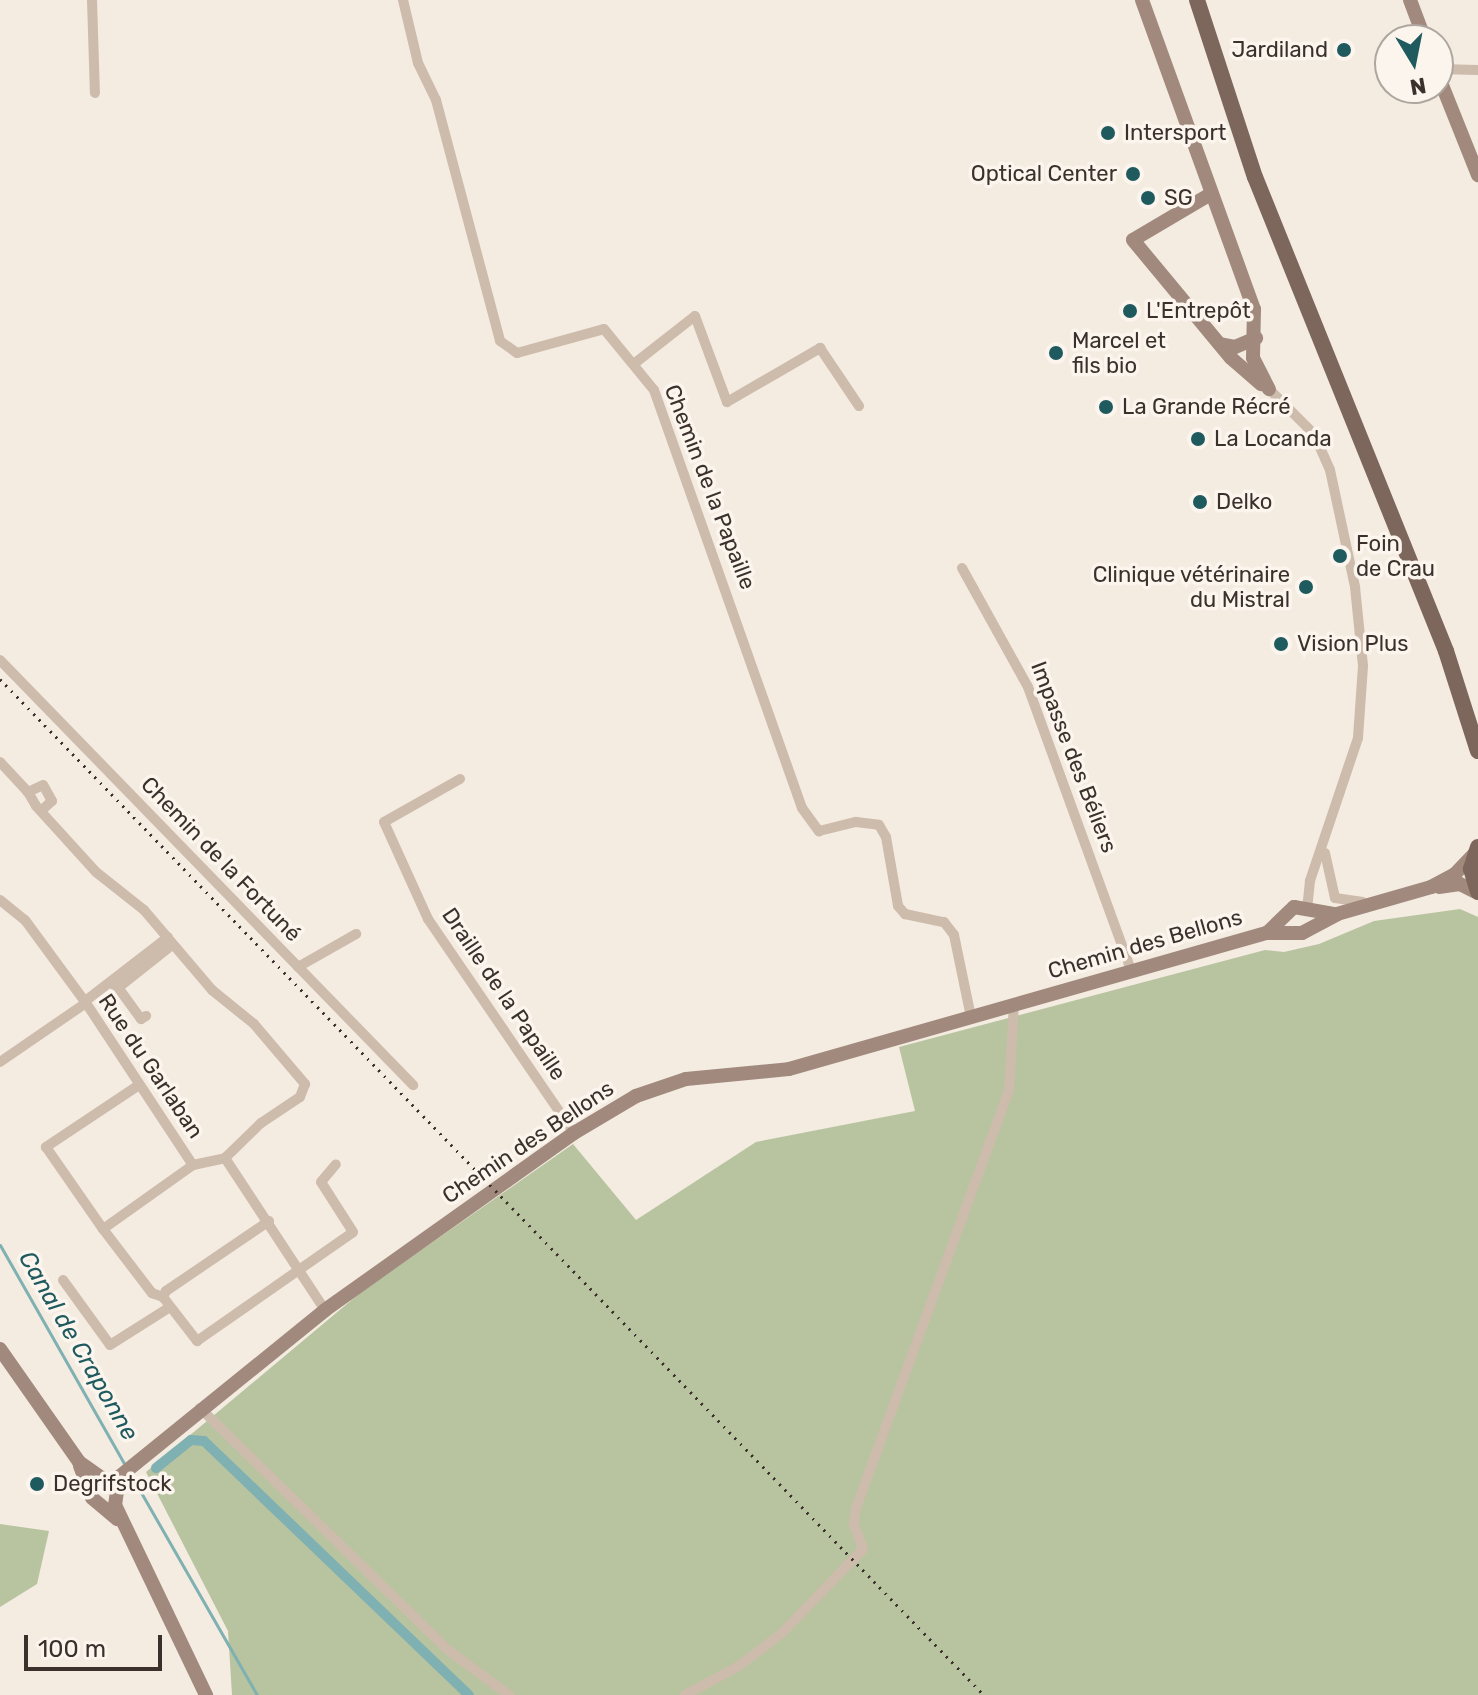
<!DOCTYPE html>
<html>
<head>
<meta charset="utf-8">
<style>
	body { margin:0 }
	#map { position:relative; width:1478px; height:1695px; overflow:hidden; background:#f4ebe1; font-family:Rubik,sans-serif }
	div>[style] { position:absolute }
	.green>* { inset:0; background:#b8c4a0 }
	.stream>* { height:3px; margin:-1.5px; padding:0 1.5px; transform-origin:1.5px; border-radius:1.5px; background:#7fb0b2 }
	.canal>* { height:10px; margin:-5px; padding:0 5px; transform-origin:5px; border-radius:5px; background:#7fb0b2 }
	.street>* { height:10px; margin:-5px; padding:0 5px; transform-origin:5px; border-radius:5px; background:#cdbbac }
	.secondary>* { height:14px; margin:-7px; padding:0 7px; transform-origin:7px; border-radius:7px; background:#a18a7d }
	.primary>* { height:16px; margin:-8px; padding:0 8px; transform-origin:8px; border-radius:8px; background:#7d675c }
	.rail>* { height:3px; margin-top:-1.5px; transform-origin:0; background:repeating-linear-gradient(90deg,#3b302b 0 2px,transparent 0 8px) }
	.dots>* { width:22px; height:22px; translate:-50% -50%; box-sizing:border-box; border:4px solid #fbf5ee; border-radius:50% }
	span { translate:-50% -50%; white-space:nowrap; text-align:center; line-height:1.15; -webkit-text-stroke:7px #fbf5ee; paint-order:stroke }
	.poi-label { font-size:22px; color:#3b302b }
	.right { translate:-100% -50%; text-align:right }
	.left { translate:0 -50%; text-align:left }
	.street-label { font-size:22px; color:#3b302b }
	.water-label { font-size:24px; color:#1f5a5e; font-style:italic }
	.north { position:absolute; left:1374px; top:24px; width:80px; height:80px; box-sizing:border-box; background:#fbf5ee; border:2px solid #aea6a0; border-radius:50%; rotate:170deg; font-size:22px; font-weight:700; line-height:32px; text-align:center; color:#3b302b }
	.north::after { content:''; display:block; margin:auto; width:28px; height:36px; background:#1f5a5e; clip-path:polygon(50% 0,100% 100%,50% 72%,0 100%) }
	.scale { position:absolute; left:24px; top:1635px; width:138px; height:36px; box-sizing:border-box; border:4px solid #3b302b; border-top:0; padding-left:10px; font-size:24px; line-height:28px; white-space:nowrap; color:#3b302b; -webkit-text-stroke:6px #fbf5ee; paint-order:stroke }
</style>
</head>
<body>
<div id="map">
	<div class="green">
		<div style="clip-path:polygon(1460px 909px,1478px 917px,1478px 1695px,232px 1695px,228px 1631px,146px 1472px,360px 1293px,573px 1144px,636px 1220px,756px 1142px,915px 1111px,899px 1047px,1265px 950px,1284px 952px,1319px 944px,1374px 921px)"></div>
		<div style="clip-path:polygon(0 1524px,49px 1531px,37px 1584px,0 1607px)"></div>
	</div>
	<div class="stream">
		<div style="left:0;top:1245px;width:253px;rotate:60.4deg"></div>
		<div style="left:131px;top:1475px;width:254px;rotate:60.2deg"></div>
	</div>
	<div class="canal">
		<div style="left:156px;top:1468px;width:45px;rotate:-38.7deg"></div>
		<div style="left:191px;top:1440px;width:13px;rotate:4deg"></div>
		<div style="left:204px;top:1441px;width:367px;rotate:43.8deg"></div>
	</div>
	<div class="street">
		<div style="left:92px;top:0;width:93px;rotate:88.2deg"></div>
		<div style="left:403px;top:0;width:65px;rotate:76.6deg"></div>
		<div style="left:418px;top:63px;width:41px;rotate:64.1deg"></div>
		<div style="left:436px;top:100px;width:249px;rotate:75.1deg"></div>
		<div style="left:500px;top:341px;width:21px;rotate:35deg"></div>
		<div style="left:517px;top:353px;width:90px;rotate:-15.4deg"></div>
		<div style="left:604px;top:329px;width:79px;rotate:50.7deg"></div>
		<div style="left:654px;top:390px;width:443px;rotate:70.5deg"></div>
		<div style="left:802px;top:808px;width:29px;rotate:54deg"></div>
		<div style="left:819px;top:831px;width:38px;rotate:-14deg"></div>
		<div style="left:856px;top:822px;width:23px;rotate:7deg"></div>
		<div style="left:879px;top:825px;width:14px;rotate:60deg"></div>
		<div style="left:886px;top:837px;width:70px;rotate:80.1deg"></div>
		<div style="left:898px;top:906px;width:11px;rotate:49deg"></div>
		<div style="left:905px;top:914px;width:40px;rotate:12deg"></div>
		<div style="left:944px;top:922px;width:16px;rotate:52deg"></div>
		<div style="left:954px;top:935px;width:84px;rotate:78.3deg"></div>
		<div style="left:1438px;top:69px;width:40px;rotate:1.4deg"></div>
		<div style="left:635px;top:363px;width:76px;rotate:-38.1deg"></div>
		<div style="left:695px;top:316px;width:92px;rotate:69.6deg"></div>
		<div style="left:727px;top:402px;width:108px;rotate:-30.1deg"></div>
		<div style="left:820px;top:348px;width:70px;rotate:56.1deg"></div>
		<div style="left:1269px;top:389px;width:64px;rotate:45deg"></div>
		<div style="left:1314px;top:434px;width:39px;rotate:66deg"></div>
		<div style="left:1330px;top:470px;width:120px;rotate:77.9deg"></div>
		<div style="left:1355px;top:587px;width:79px;rotate:84.2deg"></div>
		<div style="left:1363px;top:666px;width:72px;rotate:94deg"></div>
		<div style="left:1358px;top:738px;width:151px;rotate:108.6deg"></div>
		<div style="left:1310px;top:881px;width:27px;rotate:96deg"></div>
		<div style="left:962px;top:568px;width:136px;rotate:61deg"></div>
		<div style="left:1028px;top:687px;width:301px;rotate:70deg"></div>
		<div style="left:0;top:660px;width:593px;rotate:45.82deg"></div>
		<div style="left:0;top:762px;width:41px;rotate:47deg"></div>
		<div style="left:460px;top:779px;width:87px;rotate:150.5deg"></div>
		<div style="left:384px;top:822px;width:107px;rotate:65.6deg"></div>
		<div style="left:428px;top:919px;width:259px;rotate:55.7deg"></div>
		<div style="left:43px;top:809px;width:12px;rotate:-42deg"></div>
		<div style="left:52px;top:801px;width:18px;rotate:-119deg"></div>
		<div style="left:43px;top:785px;width:17px;rotate:155deg"></div>
		<div style="left:28px;top:792px;width:16px;rotate:60deg"></div>
		<div style="left:36px;top:806px;width:89px;rotate:47.7deg"></div>
		<div style="left:96px;top:872px;width:61px;rotate:38.4deg"></div>
		<div style="left:144px;top:910px;width:105px;rotate:49.6deg"></div>
		<div style="left:212px;top:990px;width:54px;rotate:39deg"></div>
		<div style="left:254px;top:1024px;width:79px;rotate:49.6deg"></div>
		<div style="left:305px;top:1084px;width:14px;rotate:111deg"></div>
		<div style="left:300px;top:1097px;width:47px;rotate:146.3deg"></div>
		<div style="left:261px;top:1123px;width:50px;rotate:135.8deg"></div>
		<div style="left:1325px;top:853px;width:46px;rotate:77.5deg"></div>
		<div style="left:1335px;top:898px;width:28px;rotate:8deg"></div>
		<div style="left:0;top:900px;width:32px;rotate:39deg"></div>
		<div style="left:25px;top:920px;width:103px;rotate:53.7deg"></div>
		<div style="left:86px;top:1003px;width:194px;rotate:56.6deg"></div>
		<div style="left:193px;top:1165px;width:33px;rotate:-12deg"></div>
		<div style="left:225px;top:1158px;width:182px;rotate:56.7deg"></div>
		<div style="left:298px;top:967px;width:67px;rotate:-29.6deg"></div>
		<div style="left:112px;top:984px;width:8px;rotate:23deg"></div>
		<div style="left:119px;top:987px;width:68px;rotate:-38.4deg"></div>
		<div style="left:117px;top:986px;width:41px;rotate:54deg"></div>
		<div style="left:141px;top:1019px;width:6px;rotate:-31deg"></div>
		<div style="left:84px;top:1002px;width:106px;rotate:-37.7deg"></div>
		<div style="left:0;top:1062px;width:104px;rotate:-34.5deg"></div>
		<div style="left:139px;top:1085px;width:112px;rotate:146.3deg"></div>
		<div style="left:46px;top:1147px;width:100px;rotate:55.2deg"></div>
		<div style="left:103px;top:1229px;width:110px;rotate:-35.4deg"></div>
		<div style="left:269px;top:1221px;width:125px;rotate:145.8deg"></div>
		<div style="left:166px;top:1291px;width:7px;rotate:117deg"></div>
		<div style="left:163px;top:1297px;width:56px;rotate:52.3deg"></div>
		<div style="left:197px;top:1341px;width:190px;rotate:-34.9deg"></div>
		<div style="left:353px;top:1232px;width:59px;rotate:-122.6deg"></div>
		<div style="left:321px;top:1182px;width:23px;rotate:-50deg"></div>
		<div style="left:103px;top:1229px;width:81px;rotate:52.6deg"></div>
		<div style="left:152px;top:1293px;width:12px;rotate:20deg"></div>
		<div style="left:63px;top:1280px;width:80px;rotate:54.1deg"></div>
		<div style="left:110px;top:1345px;width:71px;rotate:-32.3deg"></div>
		<div style="left:200px;top:1408px;width:347px;rotate:44.3deg"></div>
		<div style="left:448px;top:1650px;width:76px;rotate:36.4deg"></div>
		<div style="left:685px;top:1695px;width:61px;rotate:-28.2deg"></div>
		<div style="left:739px;top:1666px;width:54px;rotate:-37.5deg"></div>
		<div style="left:782px;top:1633px;width:117px;rotate:-46deg"></div>
		<div style="left:863px;top:1549px;width:27px;rotate:-110deg"></div>
		<div style="left:854px;top:1524px;width:16px;rotate:-83deg"></div>
		<div style="left:856px;top:1508px;width:445px;rotate:-69.9deg"></div>
		<div style="left:1009px;top:1090px;width:86px;rotate:-86.7deg"></div>
	</div>
	<div class="secondary">
		<div style="left:1142px;top:0;width:329px;rotate:70.1deg"></div>
		<div style="left:1254px;top:309px;width:49px;rotate:91.2deg"></div>
		<div style="left:1253px;top:358px;width:35px;rotate:63deg"></div>
		<div style="left:1410px;top:0;width:43px;rotate:69.4deg"></div>
		<div style="left:1438px;top:75px;width:108px;rotate:68.2deg"></div>
		<div style="left:1209px;top:195px;width:88px;rotate:149.4deg"></div>
		<div style="left:1133px;top:240px;width:153px;rotate:50.3deg"></div>
		<div style="left:1231px;top:358px;width:40px;rotate:41deg"></div>
		<div style="left:1220px;top:344px;width:15px;rotate:11deg"></div>
		<div style="left:1235px;top:347px;width:23px;rotate:-23deg"></div>
		<div style="left:1439px;top:887px;width:21px;rotate:-8deg"></div>
		<div style="left:1460px;top:884px;width:20px;rotate:27deg"></div>
		<div style="left:1268px;top:932px;width:36px;rotate:-44deg"></div>
		<div style="left:1294px;top:907px;width:40px;rotate:10deg"></div>
		<div style="left:0;top:1349px;width:138px;rotate:55deg"></div>
		<div style="left:79px;top:1462px;width:42px;rotate:35.2deg"></div>
		<div style="left:80px;top:1466px;width:34px;rotate:69deg"></div>
		<div style="left:92px;top:1498px;width:33px;rotate:40deg"></div>
		<div style="left:119px;top:1477px;width:28px;rotate:98deg"></div>
		<div style="left:115px;top:1505px;width:211px;rotate:64.4deg"></div>
		<div style="left:106px;top:1481px;width:14px;rotate:-17deg"></div>
		<div style="left:119px;top:1477px;width:265px;rotate:-39deg"></div>
		<div style="left:325px;top:1310px;width:305px;rotate:-35.4deg"></div>
		<div style="left:574px;top:1133px;width:72px;rotate:-30.8deg"></div>
		<div style="left:636px;top:1096px;width:53px;rotate:-18.8deg"></div>
		<div style="left:686px;top:1079px;width:103px;rotate:-5.5deg"></div>
		<div style="left:789px;top:1069px;width:497px;rotate:-15.9deg"></div>
		<div style="left:1267px;top:933px;width:35px"></div>
		<div style="left:1302px;top:933px;width:40px;rotate:-28deg"></div>
		<div style="left:1337px;top:914px;width:98px;rotate:-16deg"></div>
		<div style="left:1431px;top:887px;width:26px;rotate:-28deg"></div>
		<div style="left:1454px;top:875px;width:30px;rotate:-46deg"></div>
	</div>
	<div class="primary">
		<div style="left:1197px;top:0;width:186px;rotate:71.9deg"></div>
		<div style="left:1255px;top:177px;width:511px;rotate:68.05deg"></div>
		<div style="left:1446px;top:651px;width:105px;rotate:72.3deg"></div>
		<div style="left:1478px;top:847px;width:23px;rotate:108deg"></div>
		<div style="left:1471px;top:869px;width:24px;rotate:73deg"></div>
	</div>
	<div class="rail">
		<div style="left:0;top:679px;width:1414px;rotate:45.92deg"></div>
	</div>
	<div class="dots">
		<div style="left:1344px;top:50px;background:#1f5a5e"></div>
		<div style="left:1108px;top:133px;background:#1f5a5e"></div>
		<div style="left:1133px;top:174px;background:#1f5a5e"></div>
		<div style="left:1148px;top:198px;background:#1f5a5e"></div>
		<div style="left:1130px;top:311px;background:#1f5a5e"></div>
		<div style="left:1056px;top:353px;background:#1f5a5e"></div>
		<div style="left:1106px;top:407px;background:#1f5a5e"></div>
		<div style="left:1198px;top:439px;background:#1f5a5e"></div>
		<div style="left:1200px;top:502px;background:#1f5a5e"></div>
		<div style="left:1340px;top:556px;background:#1f5a5e"></div>
		<div style="left:1306px;top:587px;background:#1f5a5e"></div>
		<div style="left:1281px;top:644px;background:#1f5a5e"></div>
		<div style="left:37px;top:1484px;background:#1f5a5e"></div>
	</div>
	<div class="poi-label">
		<span class="right" style="left:1328px;top:50px">Jardiland</span>
		<span class="left" style="left:1124px;top:133px">Intersport</span>
		<span class="right" style="left:1117px;top:174px">Optical Center</span>
		<span class="left" style="left:1164px;top:198px">SG</span>
		<span class="left" style="left:1146px;top:311px">L'Entrepôt</span>
		<span class="left" style="left:1072px;top:353px">Marcel et<br>fils bio</span>
		<span class="left" style="left:1122px;top:407px">La Grande Récré</span>
		<span class="left" style="left:1214px;top:439px">La Locanda</span>
		<span class="left" style="left:1216px;top:502px">Delko</span>
		<span class="left" style="left:1356px;top:556px">Foin<br>de Crau</span>
		<span class="right" style="left:1290px;top:587px">Clinique vétérinaire<br>du Mistral</span>
		<span class="left" style="left:1297px;top:644px">Vision Plus</span>
		<span class="left" style="left:53px;top:1484px">Degrifstock</span>
	</div>
	<div class="street-label">
		<span style="left:710px;top:487px;rotate:69deg">Chemin de la Papaille</span>
		<span style="left:1074px;top:757px;rotate:69deg">Impasse des Béliers</span>
		<span style="left:221px;top:859px;rotate:46deg">Chemin de la Fortuné</span>
		<span style="left:1145px;top:944px;rotate:-16deg">Chemin des Bellons</span>
		<span style="left:504px;top:994px;rotate:56deg">Draille de la Papaille</span>
		<span style="left:151px;top:1066px;rotate:56deg">Rue du Garlaban</span>
		<span style="left:528px;top:1142px;rotate:-34deg">Chemin des Bellons</span>
	</div>
	<div class="water-label">
		<span style="left:78px;top:1346px;rotate:60deg">Canal de Craponne</span>
	</div>
	<div class="north">N</div>
	<div class="scale">100 m</div>
</div>
</body>
</html>
